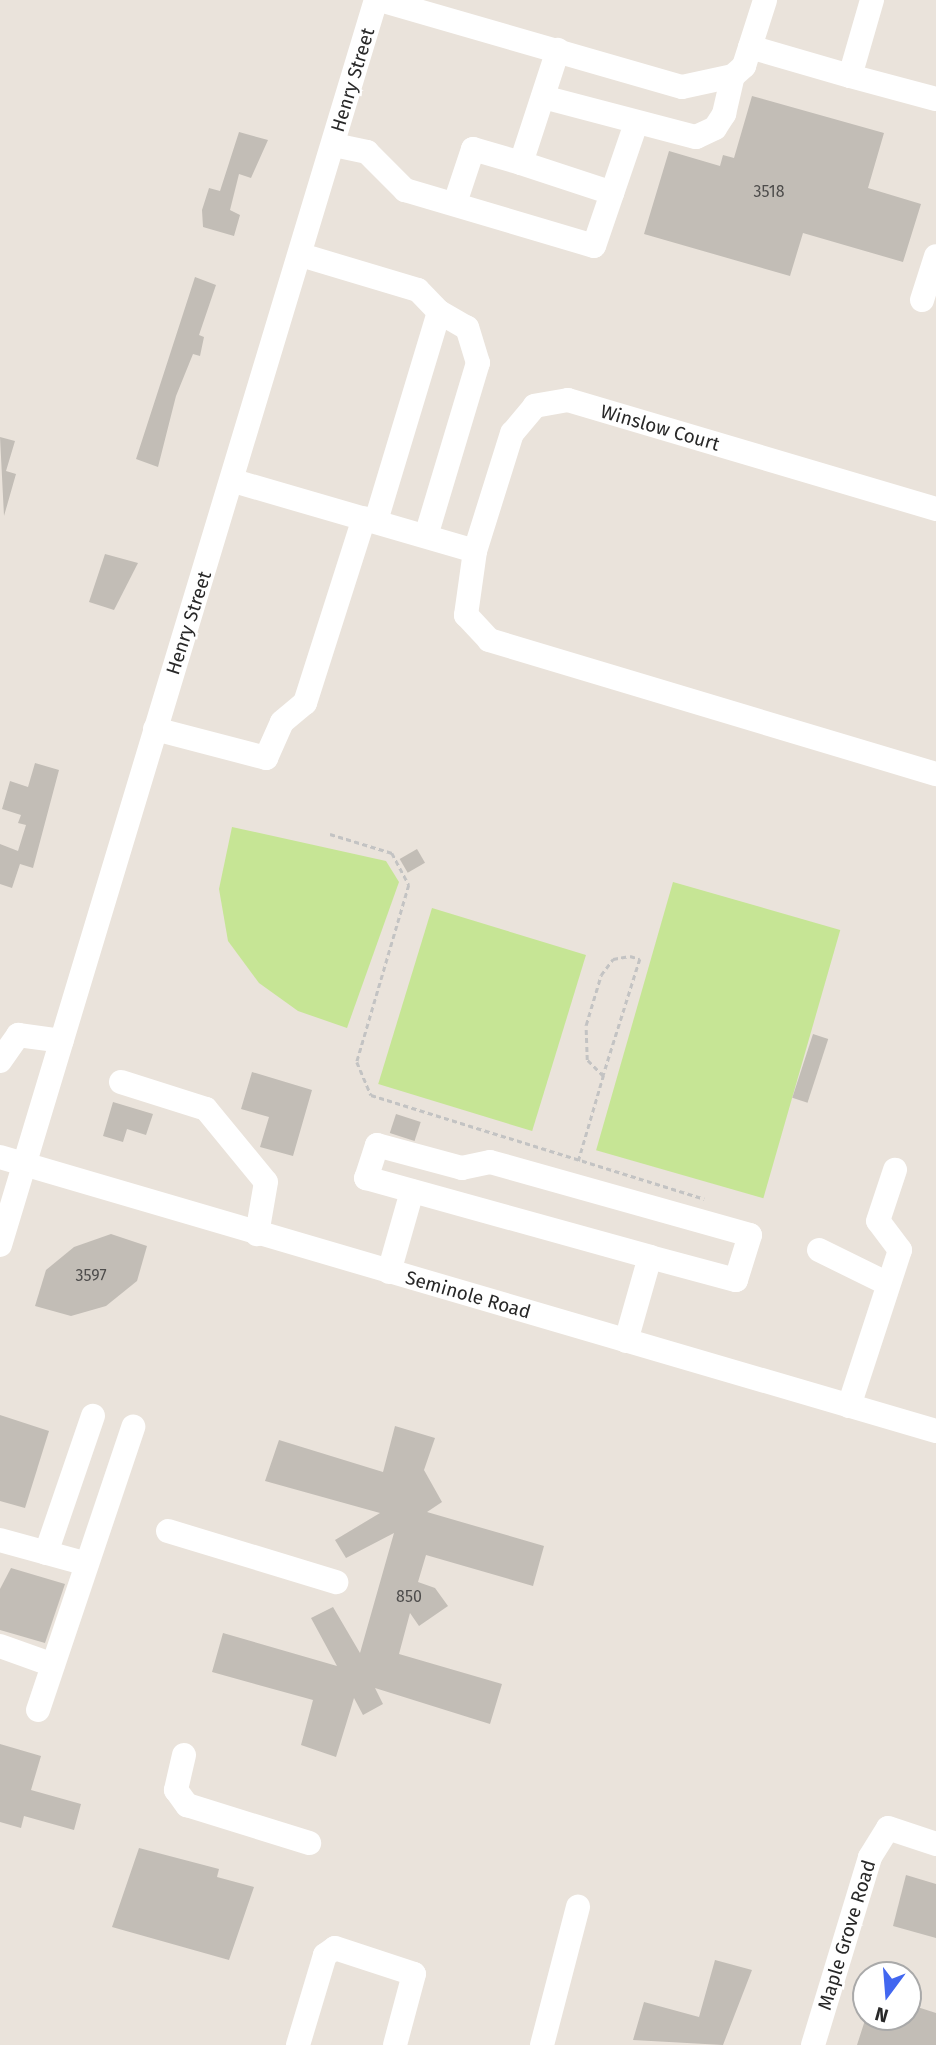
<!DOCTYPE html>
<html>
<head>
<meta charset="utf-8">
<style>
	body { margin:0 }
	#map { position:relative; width:936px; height:2045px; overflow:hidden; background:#eae3db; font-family:"Fira Sans",sans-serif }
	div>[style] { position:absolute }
	.pitch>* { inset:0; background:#c6e595; transform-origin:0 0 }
	.building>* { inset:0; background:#c2bdb6; transform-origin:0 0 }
	.path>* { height:2.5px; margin-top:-1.25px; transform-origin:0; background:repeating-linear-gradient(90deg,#c3c3c3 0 5px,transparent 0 8.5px) }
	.minor>* { height:24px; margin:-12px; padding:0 12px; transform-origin:12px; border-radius:12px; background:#fff }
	span { translate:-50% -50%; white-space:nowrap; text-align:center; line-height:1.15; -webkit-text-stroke:5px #fff; paint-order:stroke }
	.number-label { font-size:16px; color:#4e4d4c }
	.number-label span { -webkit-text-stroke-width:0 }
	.street-label { font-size:19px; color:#282828 }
	.north { position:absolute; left:852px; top:1961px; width:70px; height:70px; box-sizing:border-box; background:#fff; border:2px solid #a9a9a9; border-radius:50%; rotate:196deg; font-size:19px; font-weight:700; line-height:28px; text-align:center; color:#282828 }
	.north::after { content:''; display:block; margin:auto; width:24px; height:32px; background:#4267f0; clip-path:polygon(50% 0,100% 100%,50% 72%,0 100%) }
</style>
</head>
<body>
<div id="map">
	<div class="pitch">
		<div style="clip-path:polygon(232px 827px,386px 861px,399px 882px,347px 1028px,298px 1011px,259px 983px,228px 941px,219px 889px)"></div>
		<div style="left:673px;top:882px;width:174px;height:279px;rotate:16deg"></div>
		<div style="left:432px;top:908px;width:161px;height:184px;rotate:17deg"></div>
	</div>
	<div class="building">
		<div style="clip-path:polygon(752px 96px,884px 133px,868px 188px,921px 204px,903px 262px,803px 233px,790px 276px,644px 234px,669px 151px,720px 166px,723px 155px,734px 158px)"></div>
		<div style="clip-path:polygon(239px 132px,268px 140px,251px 178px,239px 174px,230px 210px,240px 215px,234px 236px,203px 227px,202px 210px,209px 188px,220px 191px)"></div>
		<div style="clip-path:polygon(195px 277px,216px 285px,199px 335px,204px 337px,200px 356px,193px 354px,176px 396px,158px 467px,136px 459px)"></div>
		<div style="clip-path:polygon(0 437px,15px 441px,6px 471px,16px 474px,4px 516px)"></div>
		<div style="clip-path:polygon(105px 554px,138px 563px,114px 610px,89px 602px)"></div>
		<div style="clip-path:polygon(35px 763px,59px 770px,33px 868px,20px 864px,12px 888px,0 884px,0 844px,18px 851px,26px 825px,18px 823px,21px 815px,2px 809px,10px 781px,28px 787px)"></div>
		<div style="left:417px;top:849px;width:16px;height:20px;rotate:60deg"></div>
		<div style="left:813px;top:1034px;width:16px;height:67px;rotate:18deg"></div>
		<div style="clip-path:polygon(252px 1072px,312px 1090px,293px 1156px,260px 1147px,269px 1117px,241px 1109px)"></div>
		<div style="clip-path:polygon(113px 1102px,153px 1114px,146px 1135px,127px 1129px,123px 1142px,103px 1136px)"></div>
		<div style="left:396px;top:1114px;width:26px;height:20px;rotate:18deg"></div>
		<div style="clip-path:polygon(111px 1234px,147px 1246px,137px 1281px,106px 1306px,71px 1316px,35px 1306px,46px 1270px,74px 1247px)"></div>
		<div style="clip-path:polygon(0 1415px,49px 1431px,25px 1508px,0 1501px)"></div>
		<div style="clip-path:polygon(395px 1426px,435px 1438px,424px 1470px,442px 1502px,427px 1512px,544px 1546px,533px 1586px,426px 1555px,418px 1582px,435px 1588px,448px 1606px,419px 1626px,410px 1613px,399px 1654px,502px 1684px,490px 1724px,375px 1688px,383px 1704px,363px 1715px,354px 1698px,336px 1757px,301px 1745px,313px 1700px,212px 1672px,223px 1633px,337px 1666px,311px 1618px,333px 1607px,360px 1653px,394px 1533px,346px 1558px,335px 1540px,380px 1513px,265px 1481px,279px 1440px,383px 1472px)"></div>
		<div style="clip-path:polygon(11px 1568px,65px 1584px,45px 1643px,0 1630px,0 1589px)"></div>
		<div style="clip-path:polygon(0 1744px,41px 1756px,31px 1790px,81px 1804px,74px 1830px,24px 1816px,21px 1828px,0 1822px)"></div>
		<div style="clip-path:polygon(139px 1848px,219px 1869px,217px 1877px,254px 1887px,229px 1960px,112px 1927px)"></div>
		<div style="clip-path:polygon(906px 1875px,936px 1884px,936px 1938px,893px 1926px)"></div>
		<div style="clip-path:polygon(715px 1960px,752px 1970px,723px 2045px,633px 2040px,644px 2002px,699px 2017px)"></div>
		<div style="clip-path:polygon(908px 2004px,936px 2013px,936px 2045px,857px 2045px,866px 2017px,908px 2017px)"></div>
	</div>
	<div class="path">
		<div style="left:330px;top:834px;width:65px;rotate:17deg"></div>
		<div style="left:392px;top:853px;width:36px;rotate:62deg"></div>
		<div style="left:409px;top:885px;width:184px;rotate:106.4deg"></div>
		<div style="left:357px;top:1062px;width:36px;rotate:67deg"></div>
		<div style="left:371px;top:1095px;width:349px;rotate:17.3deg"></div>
		<div style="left:578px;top:1161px;width:89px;rotate:-73.6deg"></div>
		<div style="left:603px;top:1076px;width:23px;rotate:-135deg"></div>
		<div style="left:587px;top:1060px;width:35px;rotate:-92deg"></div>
		<div style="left:586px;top:1025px;width:52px;rotate:-73.3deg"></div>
		<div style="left:601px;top:975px;width:20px;rotate:-53deg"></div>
		<div style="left:613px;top:959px;width:17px;rotate:-10deg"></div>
		<div style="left:630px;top:956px;width:10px;rotate:17deg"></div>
		<div style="left:640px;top:959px;width:123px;rotate:107.5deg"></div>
	</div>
	<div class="minor">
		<div style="left:380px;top:0;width:314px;rotate:16.1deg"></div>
		<div style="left:682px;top:87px;width:52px;rotate:-12.2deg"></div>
		<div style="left:733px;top:76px;width:15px;rotate:-42deg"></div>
		<div style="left:744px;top:66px;width:69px;rotate:-72.3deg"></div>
		<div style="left:872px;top:0;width:79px;rotate:106.1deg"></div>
		<div style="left:850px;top:76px;width:89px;rotate:15deg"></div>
		<div style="left:750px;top:47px;width:104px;rotate:16.2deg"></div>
		<div style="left:543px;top:97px;width:158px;rotate:14.7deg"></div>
		<div style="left:696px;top:137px;width:21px;rotate:-25deg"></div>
		<div style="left:715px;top:128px;width:17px;rotate:-57deg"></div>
		<div style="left:724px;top:114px;width:39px;rotate:-77deg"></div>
		<div style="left:334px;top:145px;width:34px;rotate:12deg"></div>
		<div style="left:367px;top:152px;width:54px;rotate:45deg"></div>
		<div style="left:405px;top:190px;width:197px;rotate:16.5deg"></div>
		<div style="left:594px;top:246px;width:130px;rotate:-71.1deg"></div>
		<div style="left:521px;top:163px;width:96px;rotate:18.2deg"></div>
		<div style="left:455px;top:203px;width:57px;rotate:-71.6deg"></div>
		<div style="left:473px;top:149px;width:50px;rotate:16.3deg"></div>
		<div style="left:521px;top:163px;width:119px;rotate:-71.9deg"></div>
		<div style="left:301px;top:255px;width:122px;rotate:16.7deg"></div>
		<div style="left:418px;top:290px;width:30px;rotate:46deg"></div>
		<div style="left:439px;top:312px;width:218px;rotate:106.8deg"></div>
		<div style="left:922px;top:300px;width:46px;rotate:-72.3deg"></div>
		<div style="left:234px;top:481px;width:251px;rotate:16.2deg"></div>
		<div style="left:936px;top:509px;width:384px;rotate:-163.5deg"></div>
		<div style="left:568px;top:400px;width:34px;rotate:170deg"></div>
		<div style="left:535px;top:406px;width:35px;rotate:130deg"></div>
		<div style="left:512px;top:433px;width:124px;rotate:107.4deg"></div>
		<div style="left:475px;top:551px;width:65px;rotate:98deg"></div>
		<div style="left:466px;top:615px;width:34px;rotate:47deg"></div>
		<div style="left:489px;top:640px;width:467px;rotate:16.7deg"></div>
		<div style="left:426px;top:536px;width:181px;rotate:-73.3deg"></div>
		<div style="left:478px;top:363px;width:37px;rotate:-107deg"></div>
		<div style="left:467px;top:328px;width:32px;rotate:-150deg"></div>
		<div style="left:155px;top:729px;width:115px;rotate:14.6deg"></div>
		<div style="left:266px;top:758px;width:39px;rotate:-66deg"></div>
		<div style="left:282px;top:722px;width:30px;rotate:-40deg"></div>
		<div style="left:305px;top:703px;width:194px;rotate:-72.3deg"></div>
		<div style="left:0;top:1061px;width:32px;rotate:-55deg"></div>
		<div style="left:18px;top:1035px;width:44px;rotate:7.8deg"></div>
		<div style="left:121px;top:1082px;width:89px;rotate:17.6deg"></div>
		<div style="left:206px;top:1109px;width:94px;rotate:50.6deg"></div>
		<div style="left:266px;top:1182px;width:53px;rotate:99.8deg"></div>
		<div style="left:0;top:1157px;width:975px;rotate:16.32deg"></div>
		<div style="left:0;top:1245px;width:1301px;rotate:-73.2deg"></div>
		<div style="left:819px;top:1250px;width:77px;rotate:26.2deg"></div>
		<div style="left:389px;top:1272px;width:84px;rotate:-74.1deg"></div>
		<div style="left:626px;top:1341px;width:87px;rotate:-74.1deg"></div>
		<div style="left:650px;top:1257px;width:89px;rotate:15deg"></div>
		<div style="left:736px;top:1280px;width:47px;rotate:-72.7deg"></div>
		<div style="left:750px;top:1235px;width:270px;rotate:-164.3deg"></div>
		<div style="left:490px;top:1162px;width:29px;rotate:168deg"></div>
		<div style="left:462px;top:1168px;width:88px;rotate:-164.9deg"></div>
		<div style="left:377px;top:1145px;width:35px;rotate:108deg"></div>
		<div style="left:366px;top:1178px;width:295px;rotate:15.5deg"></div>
		<div style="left:849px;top:1406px;width:164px;rotate:-71.9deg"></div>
		<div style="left:900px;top:1250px;width:36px;rotate:-127deg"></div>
		<div style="left:878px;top:1221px;width:54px;rotate:-71.6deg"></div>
		<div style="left:168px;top:1531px;width:176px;rotate:16.9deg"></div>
		<div style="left:0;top:1540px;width:90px;rotate:15.4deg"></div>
		<div style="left:46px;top:1553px;width:145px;rotate:-71.1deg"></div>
		<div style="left:0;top:1646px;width:56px;rotate:19.7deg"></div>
		<div style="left:38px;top:1710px;width:299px;rotate:-71.4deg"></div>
		<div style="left:184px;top:1755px;width:36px;rotate:103deg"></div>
		<div style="left:176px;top:1790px;width:19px;rotate:54deg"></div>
		<div style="left:187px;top:1805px;width:128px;rotate:17.3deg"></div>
		<div style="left:298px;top:2045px;width:94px;rotate:-73.3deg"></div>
		<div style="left:325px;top:1955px;width:12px;rotate:-35deg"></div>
		<div style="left:335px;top:1948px;width:83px;rotate:18.2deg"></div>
		<div style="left:414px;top:1974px;width:73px;rotate:105deg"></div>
		<div style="left:542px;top:2045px;width:143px;rotate:-75.4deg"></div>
		<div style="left:813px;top:2045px;width:196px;rotate:-73.1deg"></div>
		<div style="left:870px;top:1857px;width:34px;rotate:-58deg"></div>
		<div style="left:888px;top:1828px;width:51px;rotate:18.4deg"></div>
	</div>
	<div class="number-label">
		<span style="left:769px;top:192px">3518</span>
		<span style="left:91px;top:1276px">3597</span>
		<span style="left:409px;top:1597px">850</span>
	</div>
	<div class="street-label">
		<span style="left:353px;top:80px;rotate:-73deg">Henry Street</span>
		<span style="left:660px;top:428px;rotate:16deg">Winslow Court</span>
		<span style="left:189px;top:623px;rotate:-72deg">Henry Street</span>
		<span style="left:468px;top:1295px;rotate:16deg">Seminole Road</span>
		<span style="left:847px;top:1935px;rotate:-73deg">Maple Grove Road</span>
	</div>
	<div class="north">N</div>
</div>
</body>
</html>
